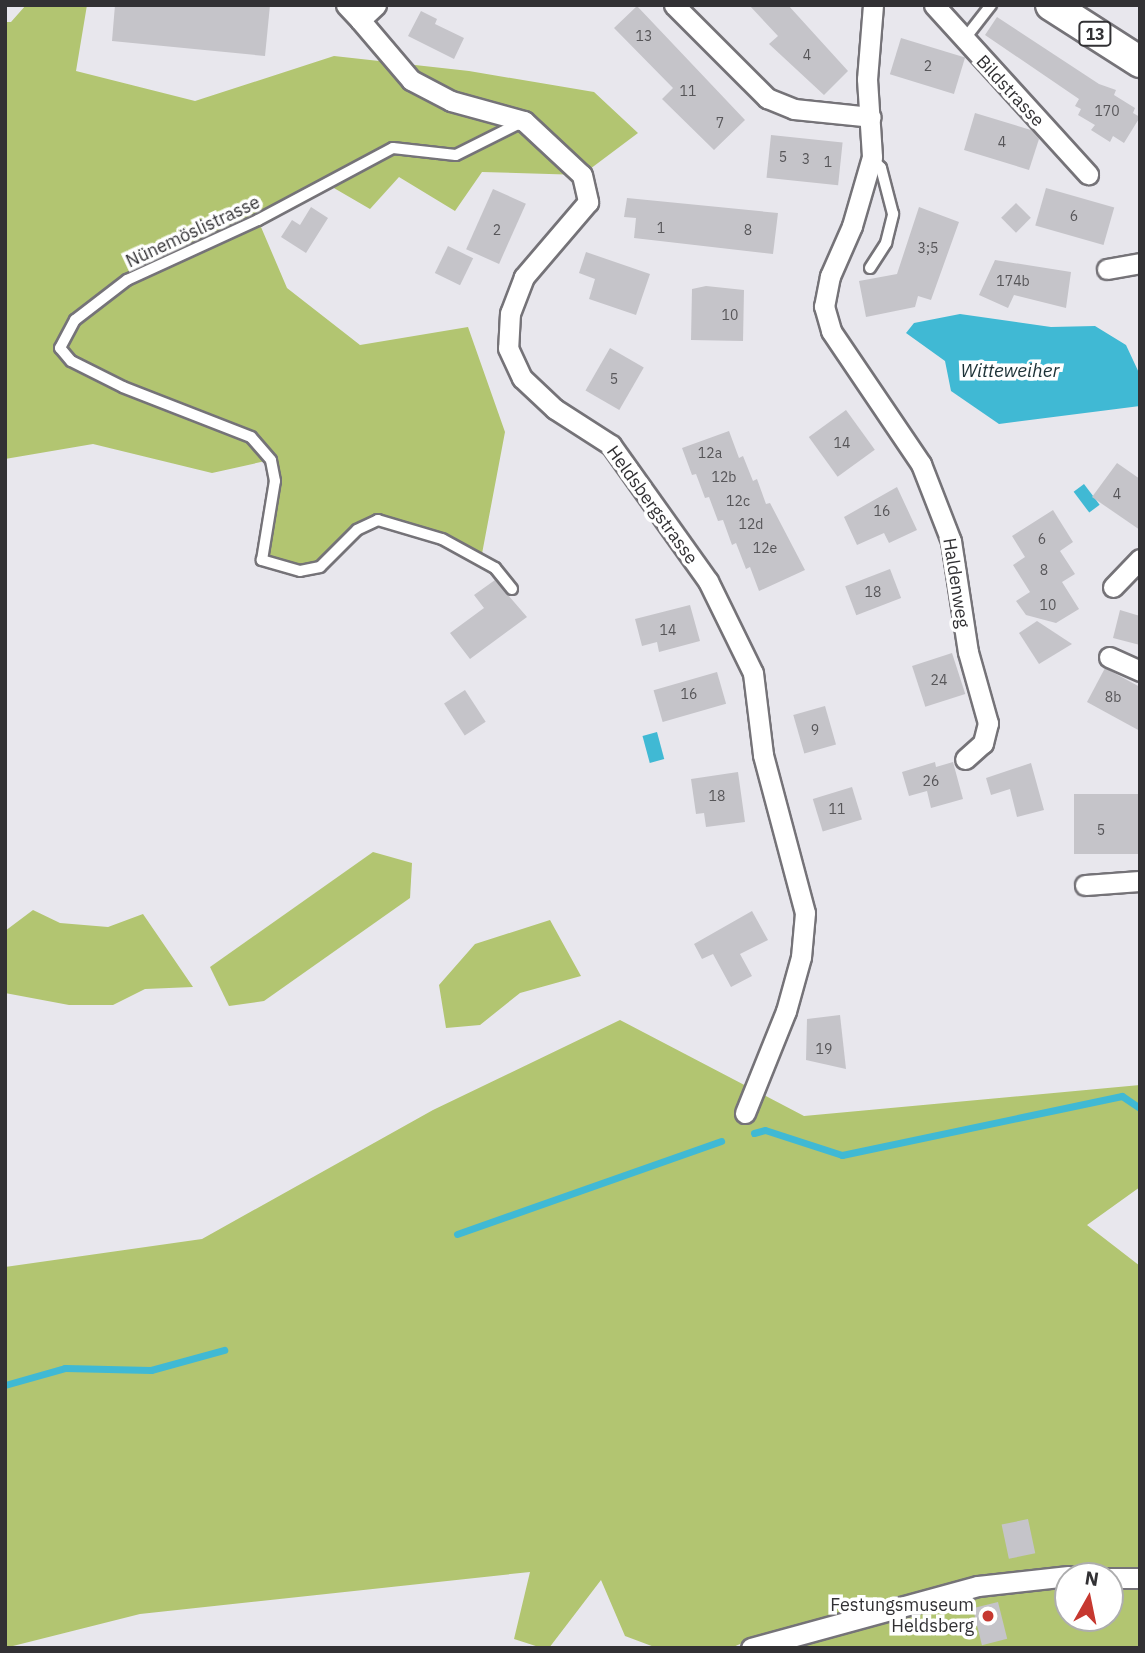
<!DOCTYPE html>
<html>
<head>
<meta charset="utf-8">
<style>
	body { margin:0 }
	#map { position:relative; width:1145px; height:1653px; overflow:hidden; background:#e8e7ed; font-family:"IBM Plex Sans",sans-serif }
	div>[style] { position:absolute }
	.forest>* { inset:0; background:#b2c571 }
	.water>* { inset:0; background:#40b9d4; transform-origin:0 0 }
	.stream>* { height:7px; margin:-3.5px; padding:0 3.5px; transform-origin:3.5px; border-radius:3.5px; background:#40b9d4 }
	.building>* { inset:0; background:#c5c4c9; transform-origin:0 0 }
	.roads { filter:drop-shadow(2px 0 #757378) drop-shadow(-2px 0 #757378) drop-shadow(0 2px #757378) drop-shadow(0 -2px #757378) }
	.service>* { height:10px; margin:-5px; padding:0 5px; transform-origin:5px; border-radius:5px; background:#fff }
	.minor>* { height:19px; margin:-9.5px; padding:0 9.5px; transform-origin:9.5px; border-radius:9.5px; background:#fff }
	.primary>* { height:30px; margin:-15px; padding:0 15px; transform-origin:15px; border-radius:15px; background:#fff }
	.dots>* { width:19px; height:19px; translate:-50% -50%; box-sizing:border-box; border:4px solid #fff; border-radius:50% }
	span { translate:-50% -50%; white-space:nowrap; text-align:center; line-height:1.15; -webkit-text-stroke:7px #fff; paint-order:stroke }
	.number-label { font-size:14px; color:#575659 }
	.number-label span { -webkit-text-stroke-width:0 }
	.shield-label span { padding:2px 5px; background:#fff; border:2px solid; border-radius:5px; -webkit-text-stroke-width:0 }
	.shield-label { font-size:16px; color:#323134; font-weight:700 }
	.street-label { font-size:18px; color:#323134 }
	.poi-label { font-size:18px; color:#323134 }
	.right { translate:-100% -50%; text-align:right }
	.water-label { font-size:19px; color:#1c3136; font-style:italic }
	.frame { position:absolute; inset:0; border:7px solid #323134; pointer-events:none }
	.north { position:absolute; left:1054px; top:1562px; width:70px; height:70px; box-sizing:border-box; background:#fff; border:2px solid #adadae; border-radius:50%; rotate:9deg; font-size:19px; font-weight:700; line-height:28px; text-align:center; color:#323134 }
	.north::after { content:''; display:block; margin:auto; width:24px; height:32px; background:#c63830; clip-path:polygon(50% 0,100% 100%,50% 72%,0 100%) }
</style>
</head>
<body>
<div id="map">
	<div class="forest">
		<div style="clip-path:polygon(26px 5px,87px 5px,76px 71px,195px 101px,334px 56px,469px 71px,594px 92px,638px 133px,582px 175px,482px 172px,455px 211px,399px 177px,370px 209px,327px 184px,258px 220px,287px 288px,360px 345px,468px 327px,505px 432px,481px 559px,442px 539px,378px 520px,356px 530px,320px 567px,300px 571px,262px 560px,271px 521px,270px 460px,212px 473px,93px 444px,5px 459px,5px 22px,11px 22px)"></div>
		<div style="clip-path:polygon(373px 852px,412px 863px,410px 898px,264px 1001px,229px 1006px,210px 967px)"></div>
		<div style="clip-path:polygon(33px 910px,60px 923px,108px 927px,143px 914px,193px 987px,145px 989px,113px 1005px,69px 1005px,5px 993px,5px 931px)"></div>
		<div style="clip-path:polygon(550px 920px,581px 976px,520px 993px,480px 1025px,446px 1028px,439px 985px,475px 944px)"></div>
		<div style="clip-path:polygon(evenodd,620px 1020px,804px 1116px,1140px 1085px,1140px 1187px,1087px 1225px,1140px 1266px,1140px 1648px,758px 1648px,756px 1637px,731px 1648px,657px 1648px,625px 1636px,601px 1580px,549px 1648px,542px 1648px,514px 1639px,530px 1572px,140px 1614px,5px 1648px,5px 1267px,202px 1239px,433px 1110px,620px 1020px,1068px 1576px,1110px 1576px,1110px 1618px,1068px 1618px,1068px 1576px)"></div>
	</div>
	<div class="water">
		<div style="clip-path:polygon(960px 314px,1051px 327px,1095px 326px,1126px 345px,1140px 375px,1140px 406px,999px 424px,951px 391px,945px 361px,906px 333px,914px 323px)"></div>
		<div style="left:1084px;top:484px;width:26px;height:13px;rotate:53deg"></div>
		<div style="left:657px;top:732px;width:28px;height:15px;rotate:75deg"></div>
	</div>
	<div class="stream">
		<div style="left:754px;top:1133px;width:11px;rotate:-15deg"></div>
		<div style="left:765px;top:1130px;width:81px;rotate:18deg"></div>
		<div style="left:842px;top:1155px;width:286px;rotate:-11.9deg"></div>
		<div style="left:1122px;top:1096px;width:22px;rotate:34deg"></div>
		<div style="left:457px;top:1234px;width:280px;rotate:-19.4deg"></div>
		<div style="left:5px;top:1385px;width:62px;rotate:-15.8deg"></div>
		<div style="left:65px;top:1368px;width:86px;rotate:1.3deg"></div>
		<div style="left:151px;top:1370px;width:76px;rotate:-15.3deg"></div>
	</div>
	<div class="building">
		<div style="clip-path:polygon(115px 5px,270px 5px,265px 56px,112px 41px)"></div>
		<div style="clip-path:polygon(749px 5px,788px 5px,848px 71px,824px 95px,769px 44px,778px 36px)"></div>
		<div style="clip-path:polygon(637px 6px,745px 120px,714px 150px,662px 99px,673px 88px,614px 28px)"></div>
		<div style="clip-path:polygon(421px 11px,437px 19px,435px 24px,464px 38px,454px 59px,408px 36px)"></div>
		<div style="clip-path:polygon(997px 17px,1099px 84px,1116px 90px,1114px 95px,1135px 108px,1133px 113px,1140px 117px,1124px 143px,1113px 136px,1110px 142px,1091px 130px,1095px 125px,1078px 115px,1081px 109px,1075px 106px,1079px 99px,985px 35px)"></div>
		<div style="left:901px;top:38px;width:67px;height:38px;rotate:17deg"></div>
		<div style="clip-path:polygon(975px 113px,1031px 130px,1039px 139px,1029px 170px,964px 150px)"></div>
		<div style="left:771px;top:135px;width:72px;height:43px;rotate:6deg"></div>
		<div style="left:1046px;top:188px;width:71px;height:39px;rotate:16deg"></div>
		<div style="left:493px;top:189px;width:36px;height:66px;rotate:24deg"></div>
		<div style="clip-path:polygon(627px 198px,778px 213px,773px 254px,634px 238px,636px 218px,624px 217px)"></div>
		<div style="left:1016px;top:203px;width:21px;height:21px;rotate:45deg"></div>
		<div style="clip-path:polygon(311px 207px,328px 218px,306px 253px,281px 237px,292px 220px,300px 225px)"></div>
		<div style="clip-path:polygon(919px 207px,959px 222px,931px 300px,918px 296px,915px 307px,866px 317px,859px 281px,897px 274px)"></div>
		<div style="left:448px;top:246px;width:28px;height:30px;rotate:26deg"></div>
		<div style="clip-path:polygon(586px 252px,650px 274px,636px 315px,589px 299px,595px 279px,579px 273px)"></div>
		<div style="clip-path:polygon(995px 260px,1071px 272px,1066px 308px,1014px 295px,1008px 308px,979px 295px)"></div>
		<div style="clip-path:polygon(706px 286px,744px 290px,743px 341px,691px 340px,692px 289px)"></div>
		<div style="left:610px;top:348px;width:39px;height:49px;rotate:30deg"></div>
		<div style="left:846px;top:410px;width:49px;height:46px;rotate:54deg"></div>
		<div style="clip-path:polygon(729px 431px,739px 458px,743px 456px,753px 481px,757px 479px,766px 504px,770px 503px,805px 570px,759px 591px,750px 567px,746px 569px,736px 543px,732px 545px,723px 520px,718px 521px,709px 497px,705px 498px,696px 474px,692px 475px,682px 448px)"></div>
		<div style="clip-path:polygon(1117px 463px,1140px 479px,1140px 530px,1092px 497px)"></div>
		<div style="clip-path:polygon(897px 487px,917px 530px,889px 543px,884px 533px,857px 545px,844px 517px)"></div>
		<div style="clip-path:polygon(1053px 510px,1073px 542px,1060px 551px,1075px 574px,1062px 582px,1079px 609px,1056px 623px,1026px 615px,1016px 601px,1030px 592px,1013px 565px,1025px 557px,1012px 536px)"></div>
		<div style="left:890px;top:569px;width:31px;height:48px;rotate:69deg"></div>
		<div style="clip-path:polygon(495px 580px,527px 617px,470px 659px,450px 633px,484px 608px,474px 595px)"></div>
		<div style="clip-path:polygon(690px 605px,700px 641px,659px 652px,657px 642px,642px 646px,635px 619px)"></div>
		<div style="clip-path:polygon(1120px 610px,1140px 616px,1140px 645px,1113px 638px)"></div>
		<div style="clip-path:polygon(1037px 621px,1072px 644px,1039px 664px,1019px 633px)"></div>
		<div style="left:952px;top:653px;width:43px;height:42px;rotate:72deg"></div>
		<div style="clip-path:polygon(1105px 668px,1140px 687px,1140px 731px,1087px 702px)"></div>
		<div style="left:717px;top:672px;width:33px;height:66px;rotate:74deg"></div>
		<div style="left:465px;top:690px;width:38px;height:25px;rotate:57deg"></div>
		<div style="left:825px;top:706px;width:40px;height:33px;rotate:74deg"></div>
		<div style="clip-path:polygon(935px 762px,936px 767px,953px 762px,963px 799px,931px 808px,927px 791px,909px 796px,902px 772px)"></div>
		<div style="clip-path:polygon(1031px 763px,1044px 810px,1017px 817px,1010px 789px,991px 795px,986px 778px)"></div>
		<div style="clip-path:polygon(738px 772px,745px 822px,706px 827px,704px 813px,696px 814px,691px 779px)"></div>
		<div style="left:852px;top:787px;width:34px;height:41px;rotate:73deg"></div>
		<div style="left:1140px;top:794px;width:60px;height:66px;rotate:90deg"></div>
		<div style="clip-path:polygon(752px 911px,768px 940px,740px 954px,752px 976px,731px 987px,713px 954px,702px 959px,694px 944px)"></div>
		<div style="clip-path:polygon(840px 1015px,846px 1069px,806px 1060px,807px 1019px)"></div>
		<div style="left:1028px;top:1519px;width:35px;height:27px;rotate:78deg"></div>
		<div style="left:998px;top:1602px;width:38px;height:26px;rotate:76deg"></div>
	</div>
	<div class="roads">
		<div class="service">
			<div style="left:963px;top:41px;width:46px;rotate:-52.1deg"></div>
			<div style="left:870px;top:268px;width:30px;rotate:-57deg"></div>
			<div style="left:886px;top:243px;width:30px;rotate:-76deg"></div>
			<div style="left:893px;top:214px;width:48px;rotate:-104.6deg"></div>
			<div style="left:881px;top:168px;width:13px;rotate:-132deg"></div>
			<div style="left:512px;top:589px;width:27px;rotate:-129deg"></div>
			<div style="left:495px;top:568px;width:60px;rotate:-151.3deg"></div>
			<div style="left:442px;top:539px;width:67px;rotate:-163.5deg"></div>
			<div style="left:378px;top:520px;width:23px;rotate:155deg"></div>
			<div style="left:357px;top:530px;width:52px;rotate:135deg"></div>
			<div style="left:320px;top:567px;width:20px;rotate:169deg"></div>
			<div style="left:300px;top:571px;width:40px;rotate:-164deg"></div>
			<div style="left:262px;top:560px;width:80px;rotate:-80.7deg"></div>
			<div style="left:275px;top:481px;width:21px;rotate:-101deg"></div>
			<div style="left:271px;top:460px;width:30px;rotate:-131deg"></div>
			<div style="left:251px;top:437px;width:137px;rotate:-158.7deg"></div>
			<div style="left:123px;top:387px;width:58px;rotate:-153.4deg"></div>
			<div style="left:71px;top:361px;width:17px;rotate:-130deg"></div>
			<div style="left:60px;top:348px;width:32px;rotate:-62deg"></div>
			<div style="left:75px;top:320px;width:66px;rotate:-37.6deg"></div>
			<div style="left:127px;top:280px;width:144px;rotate:-24.6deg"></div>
			<div style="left:258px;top:220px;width:153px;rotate:-28.1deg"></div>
			<div style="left:393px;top:148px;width:63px;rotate:6.3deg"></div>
			<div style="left:456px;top:155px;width:72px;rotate:-26.6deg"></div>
		</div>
		<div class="minor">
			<div style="left:346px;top:5px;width:21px;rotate:47deg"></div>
			<div style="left:360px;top:20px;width:22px;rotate:-43deg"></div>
			<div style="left:674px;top:5px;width:132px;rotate:45deg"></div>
			<div style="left:767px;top:98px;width:29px;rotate:22deg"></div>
			<div style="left:794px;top:109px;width:77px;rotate:5.9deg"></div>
			<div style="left:873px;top:5px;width:74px;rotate:94.6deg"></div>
			<div style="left:867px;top:79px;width:78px;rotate:86.3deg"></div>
			<div style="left:872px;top:157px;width:72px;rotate:106.2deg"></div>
			<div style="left:852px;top:226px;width:55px;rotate:113.7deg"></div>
			<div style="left:830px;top:276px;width:31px;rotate:101deg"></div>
			<div style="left:824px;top:306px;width:26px;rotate:74deg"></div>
			<div style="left:831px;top:331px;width:161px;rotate:55.9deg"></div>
			<div style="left:921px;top:464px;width:83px;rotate:68.7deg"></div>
			<div style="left:951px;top:541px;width:112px;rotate:81.3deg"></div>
			<div style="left:968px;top:652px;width:74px;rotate:74.3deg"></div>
			<div style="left:988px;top:723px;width:21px;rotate:104deg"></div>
			<div style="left:983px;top:743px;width:24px;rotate:138deg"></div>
			<div style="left:934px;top:5px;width:229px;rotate:47.7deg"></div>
			<div style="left:360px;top:20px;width:79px;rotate:49.6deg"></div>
			<div style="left:411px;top:80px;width:45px;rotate:27.7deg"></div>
			<div style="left:451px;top:101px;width:76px;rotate:15.3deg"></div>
			<div style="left:524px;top:121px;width:79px;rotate:43deg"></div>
			<div style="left:582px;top:175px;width:28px;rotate:77deg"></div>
			<div style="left:588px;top:202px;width:99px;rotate:130.5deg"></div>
			<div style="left:524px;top:277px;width:39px;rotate:111deg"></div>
			<div style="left:510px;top:313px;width:35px;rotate:93deg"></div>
			<div style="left:508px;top:348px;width:33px;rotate:65deg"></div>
			<div style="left:522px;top:378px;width:45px;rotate:43.2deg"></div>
			<div style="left:555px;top:409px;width:67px;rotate:32.7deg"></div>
			<div style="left:611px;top:445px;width:167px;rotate:54.5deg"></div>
			<div style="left:708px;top:581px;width:102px;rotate:63.9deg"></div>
			<div style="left:753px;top:673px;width:83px;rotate:83deg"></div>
			<div style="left:763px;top:755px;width:163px;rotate:75.1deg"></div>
			<div style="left:805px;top:913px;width:44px;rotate:95.2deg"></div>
			<div style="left:801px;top:957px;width:56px;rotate:105.5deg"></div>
			<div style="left:786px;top:1011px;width:110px;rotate:111.9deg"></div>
			<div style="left:1107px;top:269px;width:34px;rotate:-10deg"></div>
			<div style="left:1113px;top:587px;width:39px;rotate:-46deg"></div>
			<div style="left:1109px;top:657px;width:34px;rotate:24deg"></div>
			<div style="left:1085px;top:885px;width:55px;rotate:-4.2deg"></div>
			<div style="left:1110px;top:1578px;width:30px"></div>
			<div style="left:751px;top:1648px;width:235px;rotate:-15.3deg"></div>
			<div style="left:978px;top:1586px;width:91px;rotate:-6.3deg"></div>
		</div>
		<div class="primary">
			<div style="left:1051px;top:5px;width:106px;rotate:32.6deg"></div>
		</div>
	</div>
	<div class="dots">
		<div style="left:988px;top:1616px;background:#c63830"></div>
	</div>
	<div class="number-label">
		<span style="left:644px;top:36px">13</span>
		<span style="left:807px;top:55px">4</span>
		<span style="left:928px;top:66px">2</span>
		<span style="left:688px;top:91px">11</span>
		<span style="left:1107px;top:111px">170</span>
		<span style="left:720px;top:123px">7</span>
		<span style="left:1002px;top:142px">4</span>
		<span style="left:783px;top:157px">5</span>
		<span style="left:806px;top:159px">3</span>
		<span style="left:828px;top:162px">1</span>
		<span style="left:1074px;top:216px">6</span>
		<span style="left:661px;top:228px">1</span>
		<span style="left:497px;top:230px">2</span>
		<span style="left:748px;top:230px">8</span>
		<span style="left:928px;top:248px">3;5</span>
		<span style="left:1013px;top:281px">174b</span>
		<span style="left:730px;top:315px">10</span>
		<span style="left:614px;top:379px">5</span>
		<span style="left:842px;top:443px">14</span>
		<span style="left:710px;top:453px">12a</span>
		<span style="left:724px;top:477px">12b</span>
		<span style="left:1117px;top:494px">4</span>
		<span style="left:738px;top:501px">12c</span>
		<span style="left:882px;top:511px">16</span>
		<span style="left:751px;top:524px">12d</span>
		<span style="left:1042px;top:539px">6</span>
		<span style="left:765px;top:548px">12e</span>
		<span style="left:1044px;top:570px">8</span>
		<span style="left:873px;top:592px">18</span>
		<span style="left:1048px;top:605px">10</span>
		<span style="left:668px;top:630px">14</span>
		<span style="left:939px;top:680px">24</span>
		<span style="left:689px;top:694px">16</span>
		<span style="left:1113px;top:697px">8b</span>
		<span style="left:815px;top:730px">9</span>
		<span style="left:931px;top:781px">26</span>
		<span style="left:717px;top:796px">18</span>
		<span style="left:837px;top:809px">11</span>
		<span style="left:1101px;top:830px">5</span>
		<span style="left:824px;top:1049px">19</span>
	</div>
	<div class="shield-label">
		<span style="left:1095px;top:34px">13</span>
	</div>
	<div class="street-label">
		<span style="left:1010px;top:91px;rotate:47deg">Bildstrasse</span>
		<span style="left:193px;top:232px;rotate:-25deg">Nünemöslistrasse</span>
		<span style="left:652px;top:505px;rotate:54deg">Heldsbergstrasse</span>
		<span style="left:956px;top:583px;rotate:81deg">Haldenweg</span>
	</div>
	<div class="poi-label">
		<span class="right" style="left:974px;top:1616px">Festungsmuseum<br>Heldsberg</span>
	</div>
	<div class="water-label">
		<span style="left:1010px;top:371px">Witteweiher</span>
	</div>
	<div class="frame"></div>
	<div class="north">N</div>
</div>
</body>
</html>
